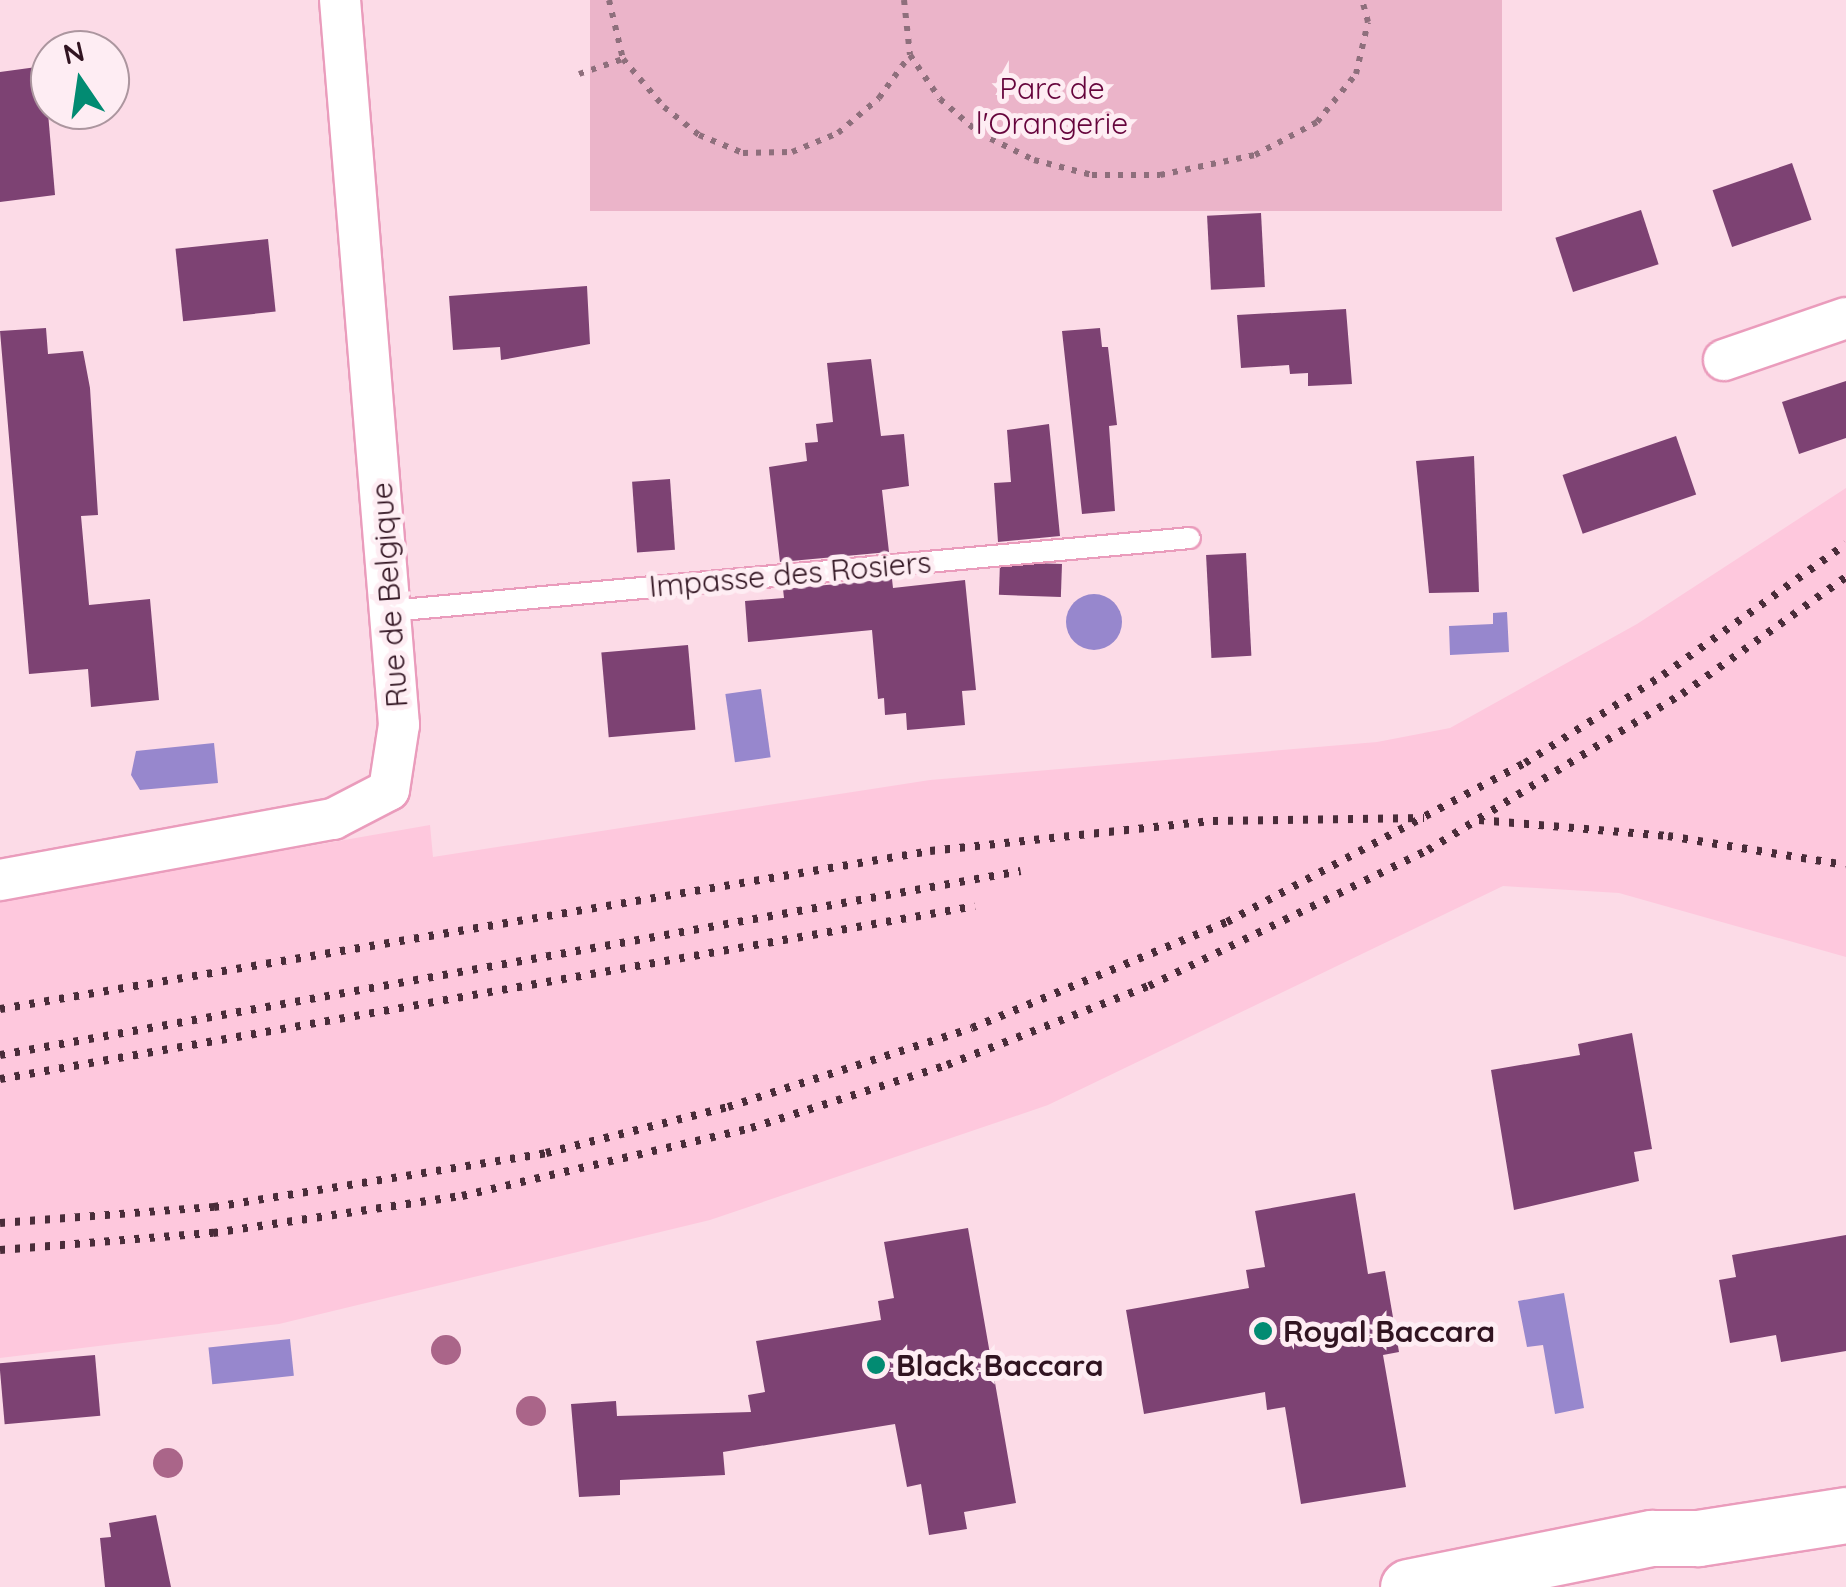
<!DOCTYPE html>
<html>
<head>
<meta charset="utf-8">
<style>
	body { margin:0 }
	#map { position:relative; width:1846px; height:1587px; overflow:hidden; background:#fcdbe7; font-family:Quicksand,sans-serif }
	div>[style] { position:absolute }
	.built>* { inset:0; background:#fec8dd }
	.green>* { inset:0; background:#ebb4c9; transform-origin:0 0 }
	.water>* { inset:0; background:#9787cd; transform-origin:0 0 }
	.round { border-radius:50% }
	.building>* { inset:0; background:#7d4273; transform-origin:0 0 }
	.path>* { height:6px; margin-top:-3px; transform-origin:0; background:repeating-linear-gradient(90deg,#8e6f7c 0 5px,transparent 0 13px) }
	.roads { filter:drop-shadow(2px 0 #ea9cbc) drop-shadow(-2px 0 #ea9cbc) drop-shadow(0 2px #ea9cbc) drop-shadow(0 -2px #ea9cbc) }
	.lane>* { height:20px; margin:-10px; padding:0 10px; transform-origin:10px; border-radius:10px; background:#fff }
	.street>* { height:40px; margin:-20px; padding:0 20px; transform-origin:20px; border-radius:20px; background:#fff }
	.secondary>* { height:55px; margin:-27.5px; padding:0 27.5px; transform-origin:27.5px; border-radius:27.5px; background:#fff }
	.rail>* { height:8px; margin-top:-4px; transform-origin:0; background:repeating-linear-gradient(90deg,#492c39 0 5px,transparent 0 15px) }
	.trees>* { width:30px; height:30px; margin:-15px; border-radius:50%; background:#aa6589 }
	.dots>* { width:28px; height:28px; translate:-50% -50%; box-sizing:border-box; border:5px solid #feedf3; border-radius:50% }
	span { translate:-50% -50%; white-space:nowrap; text-align:center; line-height:1.15; -webkit-text-stroke:10px #feedf3; paint-order:stroke }
	.park-label { font-size:30px; color:#66043c }
	.street-label { font-size:30px; color:#311421 }
	.poi-label { font-size:30px; color:#311421; font-weight:700 }
	.left { translate:0 -50%; text-align:left }
	.north { position:absolute; left:30px; top:30px; width:100px; height:100px; box-sizing:border-box; background:#feedf3; border:2px solid #ac969f; border-radius:50%; rotate:347deg; font-size:28px; font-weight:700; line-height:40px; text-align:center; color:#311421 }
	.north::after { content:''; display:block; margin:auto; width:35px; height:45px; background:#028b72; clip-path:polygon(50% 0,100% 100%,50% 72%,0 100%) }
</style>
</head>
<body>
<div id="map">
	<div class="built">
		<div style="clip-path:polygon(1846px 488px,1846px 957px,1619px 893px,1503px 886px,1048px 1105px,710px 1220px,279px 1324px,0 1358px,0 900px,430px 825px,433px 857px,930px 780px,1377px 742px,1450px 728px,1637px 624px)"></div>
	</div>
	<div class="green">
		<div style="left:590px;top:0;width:912px;height:211px"></div>
	</div>
	<div class="water">
		<div class="round" style="left:1066px;top:594px;width:56px;height:56px"></div>
		<div style="clip-path:polygon(1507px 612px,1509px 652px,1450px 655px,1449px 626px,1493px 624px,1493px 613px)"></div>
		<div style="left:761px;top:689px;width:69px;height:36px;rotate:82deg"></div>
		<div style="clip-path:polygon(214px 743px,218px 783px,140px 790px,131px 775px,136px 751px)"></div>
		<div style="clip-path:polygon(1564px 1293px,1584px 1408px,1555px 1414px,1543px 1345px,1527px 1347px,1518px 1301px)"></div>
		<div style="left:290px;top:1339px;width:37px;height:82px;rotate:84deg"></div>
	</div>
	<div class="building">
		<div style="clip-path:polygon(44px 66px,55px 195px,0 202px,0 72px)"></div>
		<div style="left:1792px;top:163px;width:60px;height:84px;rotate:71deg"></div>
		<div style="left:1641px;top:210px;width:57px;height:90px;rotate:72deg"></div>
		<div style="left:1261px;top:213px;width:74px;height:54px;rotate:87deg"></div>
		<div style="left:268px;top:239px;width:73px;height:93px;rotate:84deg"></div>
		<div style="clip-path:polygon(587px 286px,590px 344px,501px 360px,500px 347px,453px 350px,449px 296px)"></div>
		<div style="clip-path:polygon(1346px 309px,1352px 384px,1308px 386px,1308px 373px,1290px 374px,1289px 365px,1241px 368px,1237px 315px)"></div>
		<div style="clip-path:polygon(46px 328px,48px 354px,83px 351px,90px 388px,98px 515px,81px 516px,89px 605px,150px 599px,159px 700px,91px 707px,88px 669px,29px 674px,0 331px)"></div>
		<div style="clip-path:polygon(1100px 328px,1102px 347px,1108px 347px,1117px 425px,1109px 426px,1115px 511px,1082px 514px,1062px 331px)"></div>
		<div style="clip-path:polygon(871px 359px,881px 436px,904px 434px,909px 486px,882px 490px,889px 552px,780px 562px,769px 467px,807px 461px,805px 443px,818px 442px,816px 424px,833px 422px,827px 363px)"></div>
		<div style="clip-path:polygon(1846px 381px,1846px 438px,1799px 454px,1782px 402px)"></div>
		<div style="clip-path:polygon(1049px 424px,1060px 536px,998px 542px,994px 483px,1011px 482px,1007px 430px)"></div>
		<div style="left:1676px;top:436px;width:62px;height:120px;rotate:71deg"></div>
		<div style="clip-path:polygon(1474px 456px,1479px 592px,1429px 593px,1416px 461px)"></div>
		<div style="left:670px;top:479px;width:71px;height:38px;rotate:86deg"></div>
		<div style="left:1246px;top:553px;width:103px;height:40px;rotate:87deg"></div>
		<div style="left:1062px;top:564px;width:33px;height:62px;rotate:92deg"></div>
		<div style="clip-path:polygon(892px 579px,893px 588px,965px 580px,976px 690px,962px 691px,965px 725px,907px 730px,906px 713px,885px 715px,884px 698px,878px 699px,872px 630px,748px 642px,745px 601px,784px 598px,783px 589px)"></div>
		<div style="left:688px;top:645px;width:85px;height:87px;rotate:85deg"></div>
		<div style="clip-path:polygon(1632px 1033px,1652px 1149px,1634px 1152px,1639px 1181px,1514px 1210px,1491px 1070px,1580px 1055px,1578px 1044px)"></div>
		<div style="clip-path:polygon(1355px 1193px,1368px 1274px,1385px 1271px,1399px 1352px,1383px 1355px,1406px 1487px,1301px 1504px,1285px 1407px,1267px 1410px,1265px 1392px,1144px 1414px,1126px 1310px,1249px 1288px,1246px 1270px,1265px 1267px,1255px 1211px)"></div>
		<div style="clip-path:polygon(968px 1228px,1016px 1503px,964px 1512px,967px 1529px,929px 1535px,921px 1484px,907px 1487px,895px 1424px,723px 1452px,725px 1475px,620px 1480px,620px 1495px,579px 1497px,571px 1404px,616px 1401px,617px 1416px,751px 1412px,748px 1395px,765px 1392px,756px 1341px,881px 1320px,878px 1301px,894px 1298px,884px 1242px)"></div>
		<div style="clip-path:polygon(1846px 1235px,1846px 1351px,1781px 1362px,1776px 1335px,1730px 1343px,1719px 1280px,1736px 1277px,1732px 1255px)"></div>
		<div style="left:95px;top:1355px;width:61px;height:96px;rotate:85deg"></div>
		<div style="clip-path:polygon(156px 1515px,171px 1587px,105px 1587px,100px 1538px,111px 1537px,109px 1523px)"></div>
	</div>
	<div class="path">
		<div style="left:609px;top:0;width:61px;rotate:76.7deg"></div>
		<div style="left:623px;top:59px;width:63px;rotate:49.5deg"></div>
		<div style="left:664px;top:107px;width:45px;rotate:38.7deg"></div>
		<div style="left:699px;top:135px;width:48px;rotate:22.2deg"></div>
		<div style="left:743px;top:153px;width:49px;rotate:-1.2deg"></div>
		<div style="left:792px;top:152px;width:50px;rotate:-22.4deg"></div>
		<div style="left:838px;top:133px;width:54px;rotate:-40.5deg"></div>
		<div style="left:879px;top:98px;width:53px;rotate:-54.2deg"></div>
		<div style="left:904px;top:0;width:55px;rotate:83.8deg"></div>
		<div style="left:910px;top:55px;width:53px;rotate:55.7deg"></div>
		<div style="left:940px;top:99px;width:52px;rotate:41.1deg"></div>
		<div style="left:979px;top:133px;width:61px;rotate:26.1deg"></div>
		<div style="left:1034px;top:160px;width:60px;rotate:14.5deg"></div>
		<div style="left:1092px;top:175px;width:68px"></div>
		<div style="left:1160px;top:175px;width:97px;rotate:-11.9deg"></div>
		<div style="left:1255px;top:155px;width:70px;rotate:-28deg"></div>
		<div style="left:1317px;top:122px;width:62px;rotate:-50.9deg"></div>
		<div style="left:1356px;top:74px;width:53px;rotate:-77deg"></div>
		<div style="left:1368px;top:22px;width:23px;rotate:-105deg"></div>
		<div style="left:579px;top:74px;width:46px;rotate:-18.8deg"></div>
	</div>
	<div class="roads">
		<div class="lane">
			<div style="left:390px;top:611px;width:803px;rotate:-5.21deg"></div>
		</div>
		<div class="street">
			<div style="left:1724px;top:360px;width:129px;rotate:-19deg"></div>
			<div style="left:0;top:880px;width:339px;rotate:-10.4deg"></div>
			<div style="left:333px;top:819px;width:63px;rotate:-27.4deg"></div>
			<div style="left:389px;top:790px;width:66px;rotate:-81.3deg"></div>
			<div style="left:399px;top:725px;width:727px;rotate:-94.65deg"></div>
		</div>
		<div class="secondary">
			<div style="left:1408px;top:1587px;width:249px;rotate:-11.4deg"></div>
			<div style="left:1652px;top:1538px;width:46px"></div>
			<div style="left:1698px;top:1538px;width:150px;rotate:-8.8deg"></div>
		</div>
	</div>
	<div class="rail">
		<div style="left:1479px;top:820px;width:190px;rotate:4.8deg"></div>
		<div style="left:1668px;top:836px;width:180px;rotate:9.3deg"></div>
		<div style="left:0;top:1009px;width:943px;rotate:-9.64deg"></div>
		<div style="left:930px;top:851px;width:285px;rotate:-6.1deg"></div>
		<div style="left:1213px;top:821px;width:211px;rotate:-0.8deg"></div>
		<div style="left:0;top:1055px;width:1037px;rotate:-10.22deg"></div>
		<div style="left:0;top:1079px;width:990px;rotate:-10.06deg"></div>
		<div style="left:0;top:1223px;width:215px;rotate:-4.3deg"></div>
		<div style="left:214px;top:1207px;width:336px;rotate:-9.2deg"></div>
		<div style="left:546px;top:1153px;width:188px;rotate:-14.2deg"></div>
		<div style="left:728px;top:1107px;width:256px;rotate:-17.9deg"></div>
		<div style="left:972px;top:1028px;width:276px;rotate:-22.6deg"></div>
		<div style="left:1227px;top:922px;width:338px;rotate:-28.1deg"></div>
		<div style="left:1525px;top:763px;width:164px;rotate:-32.5deg"></div>
		<div style="left:1663px;top:675px;width:225px;rotate:-35.6deg"></div>
		<div style="left:0;top:1250px;width:214px;rotate:-4.6deg"></div>
		<div style="left:213px;top:1233px;width:252px;rotate:-8.5deg"></div>
		<div style="left:462px;top:1196px;width:297px;rotate:-13.2deg"></div>
		<div style="left:751px;top:1128px;width:206px;rotate:-17.8deg"></div>
		<div style="left:947px;top:1065px;width:217px;rotate:-21.4deg"></div>
		<div style="left:1149px;top:986px;width:310px;rotate:-26deg"></div>
		<div style="left:1428px;top:850px;width:298px;rotate:-31.6deg"></div>
		<div style="left:1682px;top:694px;width:201px;rotate:-35.5deg"></div>
	</div>
	<div class="trees">
		<div style="left:446px;top:1350px"></div>
		<div style="left:531px;top:1411px"></div>
		<div style="left:168px;top:1463px"></div>
	</div>
	<div class="dots">
		<div style="left:1263px;top:1331px;background:#028b72"></div>
		<div style="left:876px;top:1365px;background:#028b72"></div>
	</div>
	<div class="park-label">
		<span style="left:1052px;top:105px">Parc de<br>l'Orangerie</span>
	</div>
	<div class="street-label">
		<span style="left:790px;top:574px;rotate:-5deg">Impasse des Rosiers</span>
		<span style="left:389px;top:595px;rotate:-94deg">Rue de Belgique</span>
	</div>
	<div class="poi-label">
		<span class="left" style="left:1283px;top:1331px">Royal Baccara</span>
		<span class="left" style="left:896px;top:1365px">Black Baccara</span>
	</div>
	<div class="north">N</div>
</div>
</body>
</html>
